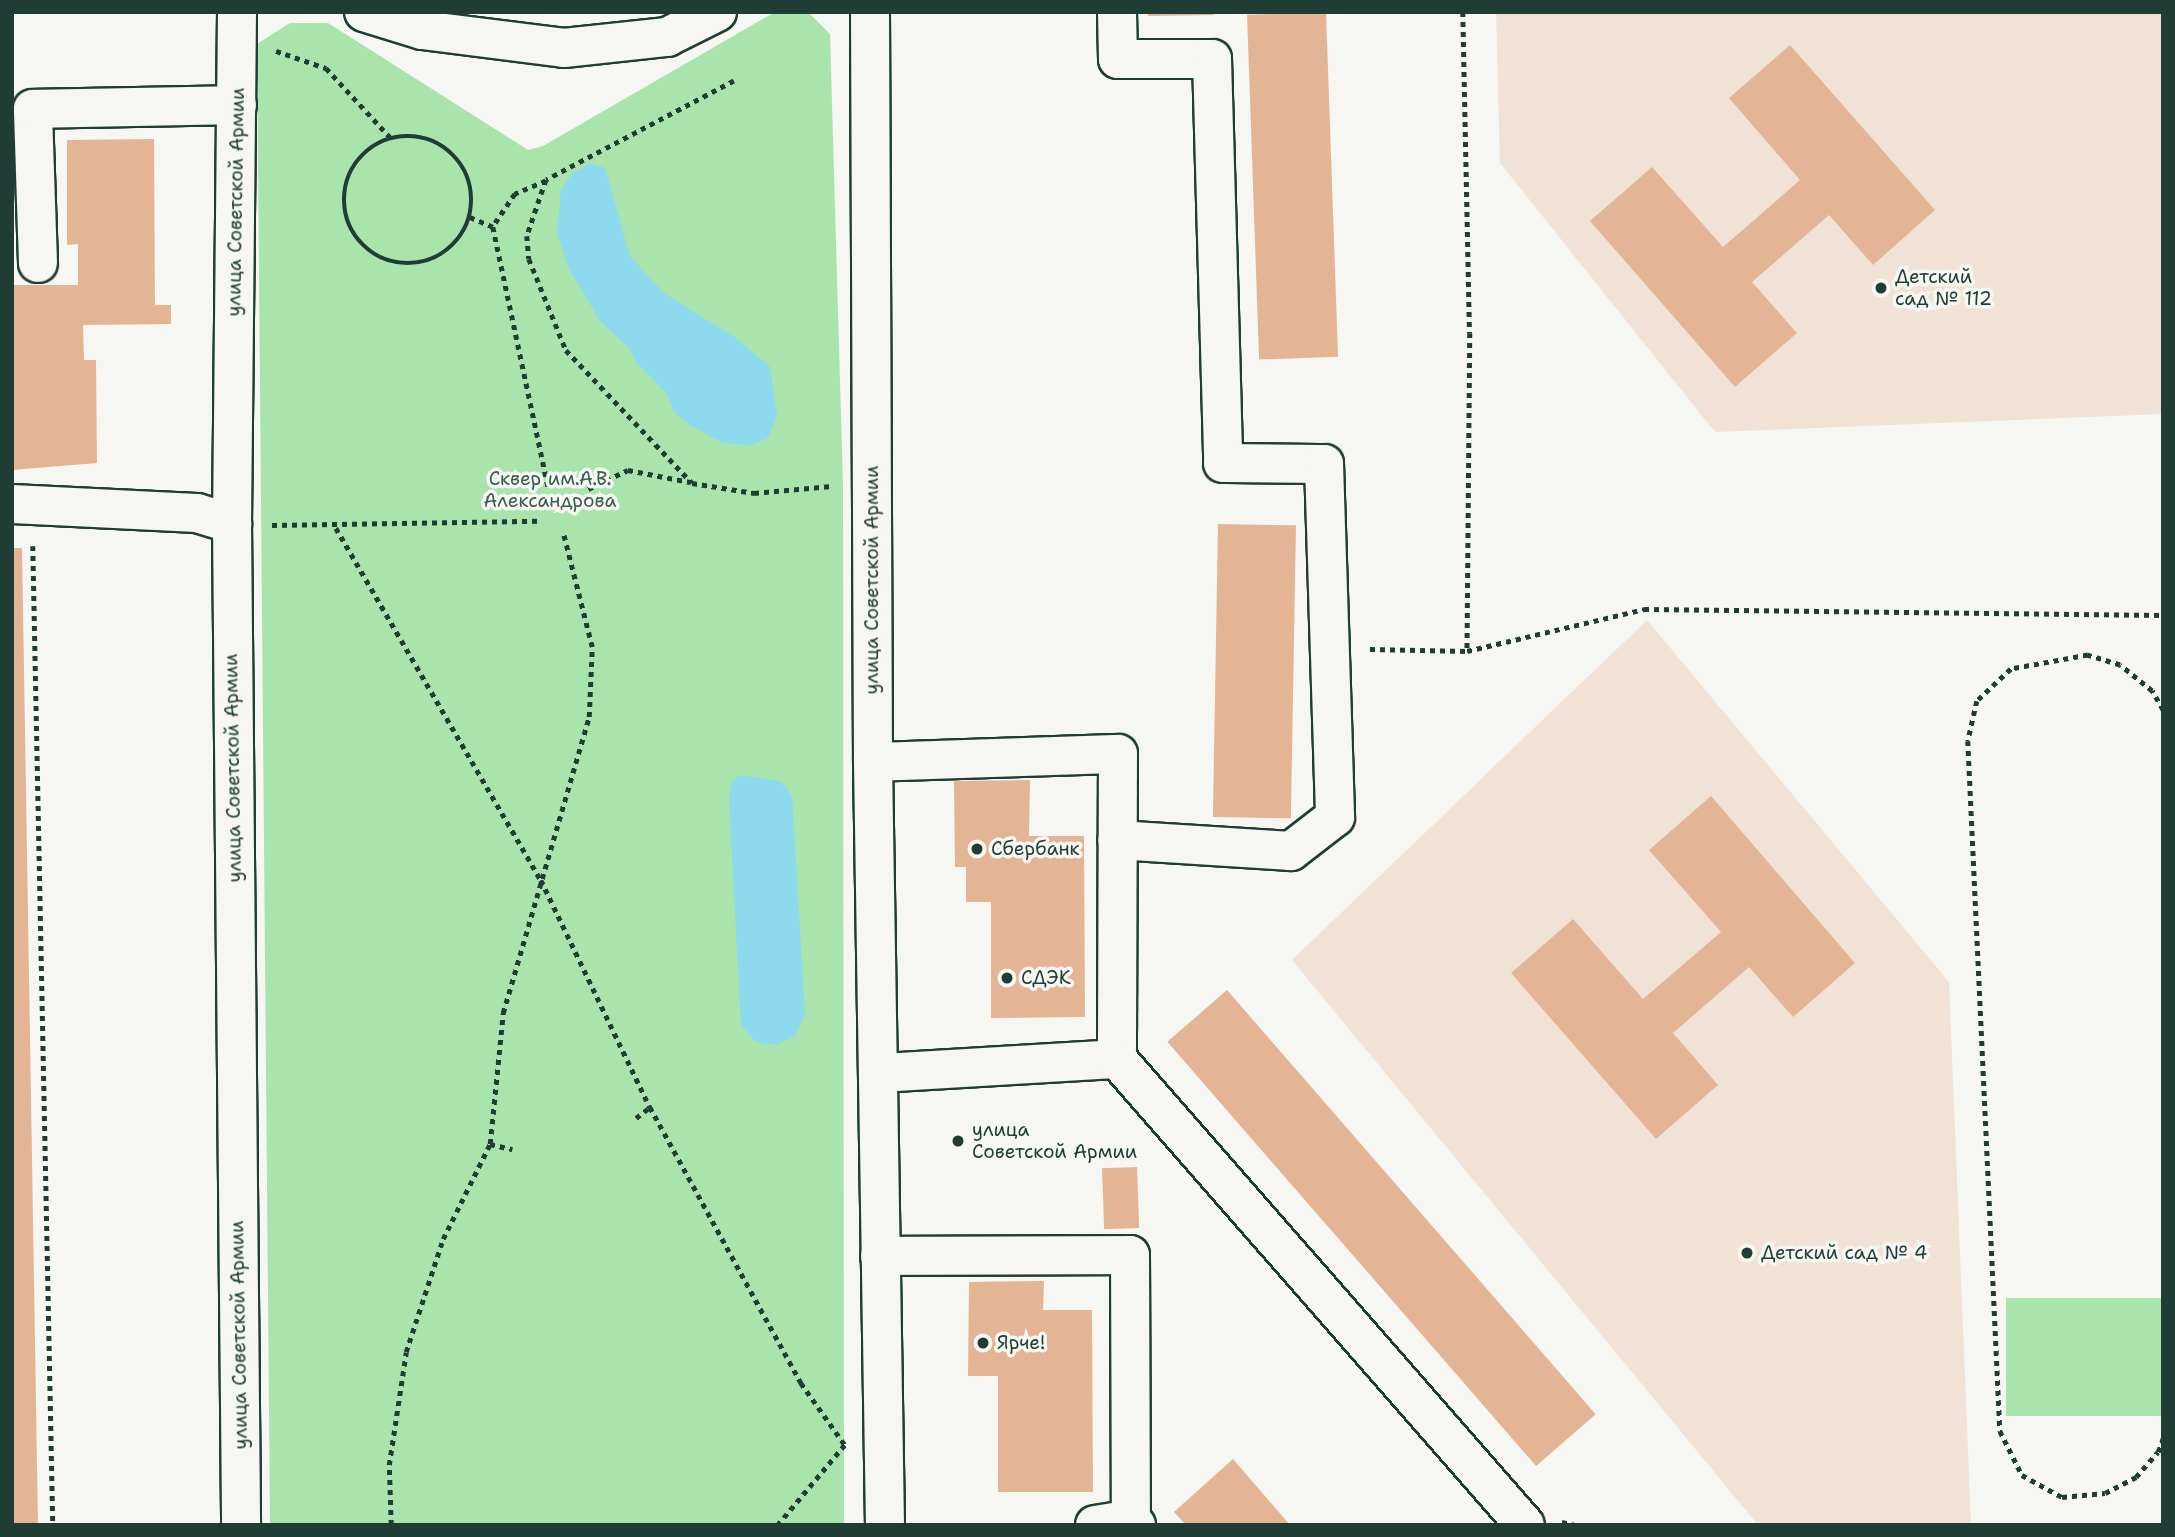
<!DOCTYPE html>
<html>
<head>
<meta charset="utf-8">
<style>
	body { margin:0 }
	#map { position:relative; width:2175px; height:1537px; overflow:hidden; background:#f6f6f2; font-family:"Shantell Sans",sans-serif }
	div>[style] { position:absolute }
	.built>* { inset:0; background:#f1e2d6 }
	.green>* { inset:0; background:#a8e4ab; transform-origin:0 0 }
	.water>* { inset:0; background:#8dd9ee }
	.building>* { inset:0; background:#e4b595; transform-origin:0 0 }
	.path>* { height:4.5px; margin-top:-2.25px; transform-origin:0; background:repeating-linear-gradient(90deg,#1f3d34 0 5px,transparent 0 10px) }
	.path>.ring { margin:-2.25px; padding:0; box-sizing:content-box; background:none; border:4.5px solid #1f3d34; border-radius:50% }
	.roads { filter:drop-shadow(2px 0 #1f3d34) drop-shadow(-2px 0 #1f3d34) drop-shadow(0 2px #1f3d34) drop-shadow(0 -2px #1f3d34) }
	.minor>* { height:38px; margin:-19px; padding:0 19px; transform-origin:19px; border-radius:19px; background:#f6f6f2 }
	.major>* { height:38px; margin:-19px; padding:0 19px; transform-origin:19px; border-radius:19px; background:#f6f6f2 }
	.dots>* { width:19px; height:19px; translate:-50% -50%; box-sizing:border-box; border:4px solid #f6f6f2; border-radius:50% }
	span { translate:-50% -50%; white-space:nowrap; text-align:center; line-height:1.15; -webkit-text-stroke:7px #f6f6f2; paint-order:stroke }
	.street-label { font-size:19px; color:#1f3d34 }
	.poi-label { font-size:19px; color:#1f3d34 }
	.left { translate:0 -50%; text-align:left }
	.park-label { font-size:19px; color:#3a5e4c }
	.frame { position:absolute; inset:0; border:14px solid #1f3d34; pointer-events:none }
</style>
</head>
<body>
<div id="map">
	<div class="built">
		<div style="clip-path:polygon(1496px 12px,2162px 12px,2163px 414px,1715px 432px,1500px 163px)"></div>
		<div style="clip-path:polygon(1647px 620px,1949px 982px,1971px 1525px,1758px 1525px,1292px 960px)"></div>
	</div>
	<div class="green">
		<div style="clip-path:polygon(775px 12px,809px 13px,830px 34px,843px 485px,844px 1525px,270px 1525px,257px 44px,290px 23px,328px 23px,528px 150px,543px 146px)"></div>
		<div style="left:2006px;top:1298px;width:157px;height:118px"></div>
	</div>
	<div class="water">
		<div style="clip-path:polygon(590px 163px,605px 168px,630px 256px,664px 293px,736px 338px,770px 367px,777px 416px,768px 438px,751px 445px,723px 443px,690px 425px,674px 412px,667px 394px,636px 362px,630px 349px,600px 321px,569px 269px,557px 233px,561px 190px,572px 174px)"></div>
		<div style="clip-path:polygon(740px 775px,781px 781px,792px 796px,805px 1015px,795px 1036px,776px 1045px,756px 1042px,741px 1025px,729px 800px,731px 783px)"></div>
	</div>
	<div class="building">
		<div style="clip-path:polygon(1148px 12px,1214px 12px,1214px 15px,1148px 16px)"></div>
		<div style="left:1326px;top:12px;width:345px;height:79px;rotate:88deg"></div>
		<div style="clip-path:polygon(1790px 45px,1935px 210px,1873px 265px,1829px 215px,1752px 282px,1797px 333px,1735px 387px,1590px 221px,1652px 167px,1723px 247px,1800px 180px,1729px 98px)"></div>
		<div style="clip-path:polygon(154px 139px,155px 305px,171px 305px,171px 324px,83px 325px,84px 360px,96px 360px,97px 463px,12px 470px,12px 285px,78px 285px,78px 244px,67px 245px,67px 140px)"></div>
		<div style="left:1218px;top:524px;width:78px;height:293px;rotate:1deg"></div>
		<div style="clip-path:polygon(12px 548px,22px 548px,38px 1525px,12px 1525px)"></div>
		<div style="clip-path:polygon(1030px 780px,1029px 836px,1084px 836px,1085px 1017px,991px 1018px,991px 902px,966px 902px,966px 867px,955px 867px,954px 781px)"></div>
		<div style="clip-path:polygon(1711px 796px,1855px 963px,1793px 1017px,1749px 967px,1673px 1033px,1718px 1085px,1656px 1139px,1511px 973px,1573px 919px,1643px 999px,1721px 932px,1649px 850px)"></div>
		<div style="left:1227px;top:990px;width:562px;height:79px;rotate:49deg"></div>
		<div style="left:1137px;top:1167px;width:61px;height:35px;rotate:88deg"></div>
		<div style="clip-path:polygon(1044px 1281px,1043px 1310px,1092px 1310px,1093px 1492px,998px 1492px,998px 1376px,968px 1376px,969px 1282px)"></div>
		<div style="clip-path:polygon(1233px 1459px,1290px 1525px,1186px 1525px,1174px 1512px)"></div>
	</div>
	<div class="path">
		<div style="left:1463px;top:12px;width:321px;rotate:88.8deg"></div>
		<div style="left:1470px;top:333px;width:318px;rotate:90.5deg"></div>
		<div style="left:276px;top:51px;width:53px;rotate:18.8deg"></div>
		<div style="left:326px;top:68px;width:94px;rotate:47.2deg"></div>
		<div style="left:734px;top:81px;width:212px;rotate:152.2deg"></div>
		<div style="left:546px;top:180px;width:59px;rotate:108.7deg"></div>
		<div style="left:527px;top:236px;width:23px;rotate:85deg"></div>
		<div style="left:529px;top:259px;width:98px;rotate:67.9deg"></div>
		<div style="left:566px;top:350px;width:183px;rotate:46.5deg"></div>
		<div style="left:692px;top:483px;width:63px;rotate:9.2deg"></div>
		<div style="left:754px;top:493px;width:78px;rotate:-5.1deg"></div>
		<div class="ring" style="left:344px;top:136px;width:123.5px;height:123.5px"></div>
		<div style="left:546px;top:181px;width:34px;rotate:157deg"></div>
		<div style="left:515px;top:194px;width:40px;rotate:124deg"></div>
		<div style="left:493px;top:227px;width:269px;rotate:78deg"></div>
		<div style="left:470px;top:217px;width:25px;rotate:23deg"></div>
		<div style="left:588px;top:489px;width:44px;rotate:-25.4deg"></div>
		<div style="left:628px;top:470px;width:63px;rotate:11deg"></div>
		<div style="left:272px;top:525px;width:269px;rotate:-0.9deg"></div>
		<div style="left:336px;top:528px;width:407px;rotate:59.8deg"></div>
		<div style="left:541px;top:880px;width:252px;rotate:64.4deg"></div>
		<div style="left:650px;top:1107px;width:315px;rotate:61.3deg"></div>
		<div style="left:801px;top:1383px;width:76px;rotate:54.6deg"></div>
		<div style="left:845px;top:1445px;width:104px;rotate:129.9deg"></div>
		<div style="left:33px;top:546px;width:979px;rotate:88.83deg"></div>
		<div style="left:1370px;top:649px;width:97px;rotate:1.2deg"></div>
		<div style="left:1467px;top:651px;width:182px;rotate:-13.3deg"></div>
		<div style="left:1644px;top:609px;width:519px;rotate:0.66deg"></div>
		<div style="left:2163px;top:710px;width:22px;rotate:-120deg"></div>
		<div style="left:2152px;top:691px;width:41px;rotate:-140.9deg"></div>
		<div style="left:2120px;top:665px;width:34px;rotate:-163deg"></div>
		<div style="left:2088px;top:655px;width:78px;rotate:169.7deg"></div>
		<div style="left:2011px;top:669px;width:47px;rotate:136.7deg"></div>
		<div style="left:1977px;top:701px;width:41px;rotate:102.7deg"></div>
		<div style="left:1968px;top:741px;width:691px;rotate:87.34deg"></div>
		<div style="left:2000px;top:1431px;width:49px;rotate:63.4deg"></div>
		<div style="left:2022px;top:1475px;width:46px;rotate:28.8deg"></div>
		<div style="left:2062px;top:1497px;width:43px;rotate:-5.3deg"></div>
		<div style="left:2105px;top:1493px;width:35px;rotate:-27deg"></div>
		<div style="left:2136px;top:1477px;width:33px;rotate:-49deg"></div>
		<div style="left:2158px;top:1452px;width:15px;rotate:-70deg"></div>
		<div style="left:636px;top:1118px;width:18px;rotate:-38deg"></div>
		<div style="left:490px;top:1144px;width:23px;rotate:13deg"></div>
		<div style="left:1562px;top:1522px;width:13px;rotate:13deg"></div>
		<div style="left:391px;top:1525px;width:60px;rotate:-91.9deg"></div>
		<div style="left:389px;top:1465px;width:114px;rotate:-81.4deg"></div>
		<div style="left:406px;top:1352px;width:119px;rotate:-71.9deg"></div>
		<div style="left:443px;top:1239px;width:106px;rotate:-63.7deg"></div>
		<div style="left:490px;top:1144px;width:132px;rotate:-84.3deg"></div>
		<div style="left:503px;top:1013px;width:308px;rotate:-73.8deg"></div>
		<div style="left:589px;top:717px;width:70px;rotate:-87.5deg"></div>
		<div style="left:592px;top:647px;width:119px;rotate:-104.2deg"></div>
	</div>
	<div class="roads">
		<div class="minor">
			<div style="left:237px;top:12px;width:512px;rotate:90.56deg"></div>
			<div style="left:232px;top:524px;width:1001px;rotate:89.48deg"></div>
			<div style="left:364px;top:12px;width:61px;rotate:17.2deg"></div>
			<div style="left:422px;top:30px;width:143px;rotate:7.2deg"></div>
			<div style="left:564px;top:48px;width:104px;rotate:-6.1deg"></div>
			<div style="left:667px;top:37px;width:56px;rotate:-26.6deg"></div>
			<div style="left:1117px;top:12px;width:47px;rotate:88.8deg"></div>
			<div style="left:1118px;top:59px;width:94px"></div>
			<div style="left:1212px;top:59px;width:404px;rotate:88.4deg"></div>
			<div style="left:1223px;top:463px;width:101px;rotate:0.6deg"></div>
			<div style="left:1324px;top:464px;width:353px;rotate:88.2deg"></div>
			<div style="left:1335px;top:817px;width:56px;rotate:142.3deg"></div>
			<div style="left:1291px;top:851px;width:174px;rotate:-176.4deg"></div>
			<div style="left:38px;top:263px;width:154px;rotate:-91.9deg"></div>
			<div style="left:33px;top:109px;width:204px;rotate:-1.1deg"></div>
			<div style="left:12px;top:504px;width:185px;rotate:2.8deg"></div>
			<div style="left:197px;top:513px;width:37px;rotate:17deg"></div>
			<div style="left:873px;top:762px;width:245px;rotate:-1.9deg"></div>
			<div style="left:1118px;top:754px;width:305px;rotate:90.2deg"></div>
			<div style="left:881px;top:1073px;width:236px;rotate:-3.4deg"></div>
			<div style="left:1117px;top:1059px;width:619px;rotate:48.8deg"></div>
			<div style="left:880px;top:1256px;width:250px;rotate:-0.2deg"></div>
			<div style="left:1130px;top:1255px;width:264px;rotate:89.8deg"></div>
			<div style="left:1095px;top:1525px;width:36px;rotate:-9deg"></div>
			<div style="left:1131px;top:1519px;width:8px;rotate:50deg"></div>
		</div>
		<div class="major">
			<div style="left:870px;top:12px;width:750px;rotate:89.77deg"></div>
			<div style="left:873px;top:762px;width:763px;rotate:89.1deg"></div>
		</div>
	</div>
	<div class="dots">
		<div style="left:1881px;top:288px;background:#1f3d34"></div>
		<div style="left:977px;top:849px;background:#1f3d34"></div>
		<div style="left:1007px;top:978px;background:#1f3d34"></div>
		<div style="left:958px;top:1141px;background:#1f3d34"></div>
		<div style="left:1747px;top:1253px;background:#1f3d34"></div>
		<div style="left:983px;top:1343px;background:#1f3d34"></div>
	</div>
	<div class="street-label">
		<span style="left:236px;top:202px;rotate:-89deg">улица Советской Армии</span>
		<span style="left:872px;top:580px;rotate:-90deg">улица Советской Армии</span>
		<span style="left:233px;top:768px;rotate:-91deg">улица Советской Армии</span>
		<span style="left:239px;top:1335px;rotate:-91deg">улица Советской Армии</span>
	</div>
	<div class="poi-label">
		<span class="left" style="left:1895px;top:288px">Детский<br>сад № 112</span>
		<span class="left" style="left:991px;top:849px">Сбербанк</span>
		<span class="left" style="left:1021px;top:978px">СДЭК</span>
		<span class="left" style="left:972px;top:1141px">улица<br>Советской Армии</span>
		<span class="left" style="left:1761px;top:1253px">Детский сад № 4</span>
		<span class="left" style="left:997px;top:1343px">Ярче!</span>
	</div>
	<div class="park-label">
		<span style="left:550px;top:490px">Сквер им.А.В.<br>Александрова</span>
	</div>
	<div class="frame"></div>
</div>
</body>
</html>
